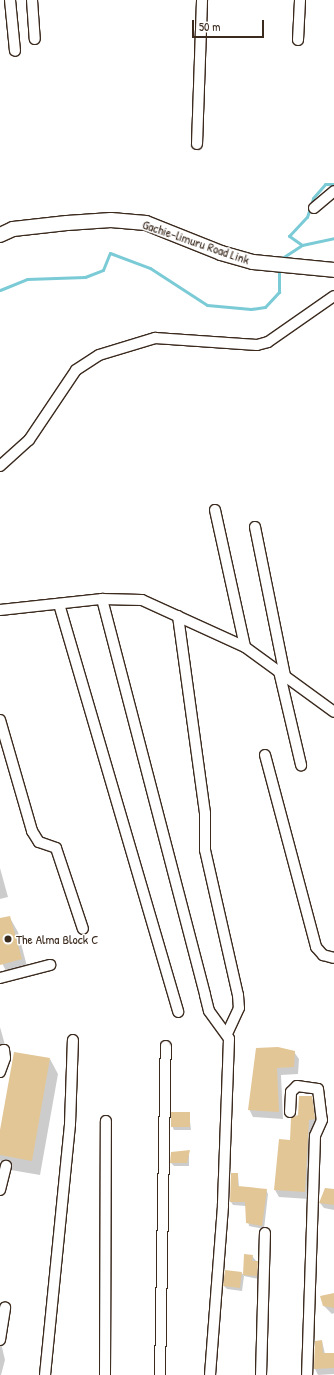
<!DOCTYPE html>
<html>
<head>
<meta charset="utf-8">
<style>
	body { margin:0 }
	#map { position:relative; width:334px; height:1375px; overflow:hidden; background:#fff; font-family:"Patrick Hand",sans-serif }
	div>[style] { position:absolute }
	.shadow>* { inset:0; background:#0003 }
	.stream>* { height:3px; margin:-1.5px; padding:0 1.5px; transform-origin:1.5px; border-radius:1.5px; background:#7bcbd7 }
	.building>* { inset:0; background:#e2c696; transform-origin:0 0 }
	.roads { filter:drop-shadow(1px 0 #3b2a1e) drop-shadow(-1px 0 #3b2a1e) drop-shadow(0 1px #3b2a1e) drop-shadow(0 -1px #3b2a1e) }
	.minor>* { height:10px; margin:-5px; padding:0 5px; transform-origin:5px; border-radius:5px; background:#fff }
	.secondary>* { height:14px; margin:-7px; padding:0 7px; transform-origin:7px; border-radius:7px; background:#fff }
	.dots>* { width:11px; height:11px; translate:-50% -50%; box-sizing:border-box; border:2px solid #fff; border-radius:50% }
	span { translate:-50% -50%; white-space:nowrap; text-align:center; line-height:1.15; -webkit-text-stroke:3px #fff; paint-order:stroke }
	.street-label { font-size:13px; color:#3b2a1e }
	.poi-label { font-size:13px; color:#3b2a1e }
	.left { translate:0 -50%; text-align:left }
	.scale { position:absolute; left:192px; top:20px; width:72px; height:18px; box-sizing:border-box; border:2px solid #3b2a1e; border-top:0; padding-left:5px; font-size:12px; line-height:14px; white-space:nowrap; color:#3b2a1e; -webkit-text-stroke:3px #fff; paint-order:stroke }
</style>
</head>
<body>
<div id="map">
	<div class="shadow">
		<div style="clip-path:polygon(0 868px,8px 897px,0 899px)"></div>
		<div style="clip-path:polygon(10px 918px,18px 932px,29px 974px,10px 979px,0 959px,0 919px)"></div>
		<div style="clip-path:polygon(0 1027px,5px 1045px,0 1046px)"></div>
		<div style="clip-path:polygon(257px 1049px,294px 1052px,299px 1059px,298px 1074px,281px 1075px,283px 1119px,253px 1117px,249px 1109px)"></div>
		<div style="clip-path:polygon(50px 1059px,58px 1074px,40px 1175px,5px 1169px,0 1160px,0 1136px)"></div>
		<div style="clip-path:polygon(312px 1097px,319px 1126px,312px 1127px,309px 1199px,279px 1197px,275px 1190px,299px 1115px)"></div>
		<div style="clip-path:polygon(189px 1113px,191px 1130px,174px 1130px,172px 1126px)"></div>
		<div style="clip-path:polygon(189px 1152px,189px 1166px,174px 1166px,171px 1163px)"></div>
		<div style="clip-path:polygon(238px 1174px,239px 1187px,266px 1190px,268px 1194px,264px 1229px,249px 1226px,246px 1206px,233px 1205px,231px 1202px)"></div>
		<div style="clip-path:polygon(325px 1189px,334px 1190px,334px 1210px,324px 1208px,320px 1203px)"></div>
		<div style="clip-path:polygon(245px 1255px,252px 1256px,257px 1262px,259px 1279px,244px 1276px,242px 1291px,227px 1289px,224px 1286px,242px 1273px,244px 1276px)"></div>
		<div style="clip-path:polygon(334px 1294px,334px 1313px,332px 1314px,324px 1306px)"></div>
		<div style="clip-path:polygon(0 1339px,5px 1360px,1px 1375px,0 1375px)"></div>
		<div style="clip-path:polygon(322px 1341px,325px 1354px,334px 1354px,334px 1374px,318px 1375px,315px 1369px,316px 1342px)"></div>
	</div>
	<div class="stream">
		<div style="left:302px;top:245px;width:33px;rotate:-12deg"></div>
		<div style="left:279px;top:260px;width:27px;rotate:-33deg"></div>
		<div style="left:302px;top:245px;width:16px;rotate:-145deg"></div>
		<div style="left:289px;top:236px;width:26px;rotate:-47deg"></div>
		<div style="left:307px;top:217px;width:20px;rotate:-72deg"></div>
		<div style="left:313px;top:198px;width:18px;rotate:-49deg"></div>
		<div style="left:325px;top:184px;width:9px"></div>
		<div style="left:0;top:290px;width:29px;rotate:-22deg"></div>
		<div style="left:27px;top:279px;width:58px;rotate:-2deg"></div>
		<div style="left:85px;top:277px;width:19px;rotate:-21deg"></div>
		<div style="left:103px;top:270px;width:18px;rotate:-68deg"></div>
		<div style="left:110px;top:253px;width:43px;rotate:20.6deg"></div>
		<div style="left:150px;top:268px;width:68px;rotate:33deg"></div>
		<div style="left:207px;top:305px;width:44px;rotate:5.2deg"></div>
		<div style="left:251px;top:309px;width:14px;rotate:-8deg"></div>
		<div style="left:265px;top:307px;width:21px;rotate:-47deg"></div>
		<div style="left:279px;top:292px;width:24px;rotate:-90deg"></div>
	</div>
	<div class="building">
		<div style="clip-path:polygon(10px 916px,22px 959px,0 965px,0 918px)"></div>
		<div style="clip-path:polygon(278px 1047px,295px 1051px,294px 1067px,277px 1068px,279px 1112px,248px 1110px,256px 1048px)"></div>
		<div style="clip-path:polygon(14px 1052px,50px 1058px,32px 1161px,0 1155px,0 1130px)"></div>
		<div style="clip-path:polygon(299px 1096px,312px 1096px,315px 1119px,309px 1120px,305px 1192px,274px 1190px,279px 1139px,290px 1140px,291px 1118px,298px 1115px)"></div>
		<div style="left:171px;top:1112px;width:19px;height:15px"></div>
		<div style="clip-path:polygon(190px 1150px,187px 1163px,170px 1163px,171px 1152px)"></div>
		<div style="clip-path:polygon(231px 1173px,238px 1173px,238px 1186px,267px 1189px,262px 1226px,246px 1223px,245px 1202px,230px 1202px)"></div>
		<div style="clip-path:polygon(325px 1188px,334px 1189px,334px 1205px,319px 1203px)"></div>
		<div style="clip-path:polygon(244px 1254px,253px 1255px,252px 1261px,258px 1261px,257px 1276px,243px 1275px)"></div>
		<div style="left:225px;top:1270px;width:17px;height:16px;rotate:7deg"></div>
		<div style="clip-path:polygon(334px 1293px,334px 1308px,323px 1306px,320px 1296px)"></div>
		<div style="clip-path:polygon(322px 1340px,323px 1353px,334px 1353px,334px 1368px,314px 1369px,315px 1341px)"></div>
	</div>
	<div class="roads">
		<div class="minor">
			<div style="left:10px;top:0;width:51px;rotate:84.4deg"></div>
			<div style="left:32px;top:0;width:39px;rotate:86deg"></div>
			<div style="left:298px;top:40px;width:40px;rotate:-87.1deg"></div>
			<div style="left:197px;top:144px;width:144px;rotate:-88deg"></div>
			<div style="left:314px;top:208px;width:26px;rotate:-40deg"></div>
			<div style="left:0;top:466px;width:39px;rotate:-42deg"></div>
			<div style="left:29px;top:440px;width:84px;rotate:-56.1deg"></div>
			<div style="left:76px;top:370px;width:27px;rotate:-33deg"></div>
			<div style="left:99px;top:355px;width:59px;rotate:-16.9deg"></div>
			<div style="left:155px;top:338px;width:102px;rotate:3.9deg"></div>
			<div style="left:257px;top:345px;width:11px;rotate:-15deg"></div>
			<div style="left:268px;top:342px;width:80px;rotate:-34.9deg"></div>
			<div style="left:215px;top:510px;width:140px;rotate:77.6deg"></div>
			<div style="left:255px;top:527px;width:152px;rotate:78.6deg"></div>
			<div style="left:102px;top:599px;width:409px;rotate:75.4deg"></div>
			<div style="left:205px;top:995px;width:16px;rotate:76deg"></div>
			<div style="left:209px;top:1011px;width:34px;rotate:54deg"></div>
			<div style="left:229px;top:1039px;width:167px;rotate:92.1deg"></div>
			<div style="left:223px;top:1206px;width:169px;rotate:94.4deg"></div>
			<div style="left:59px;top:604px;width:425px;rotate:73.7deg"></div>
			<div style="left:0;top:610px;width:103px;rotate:-6.2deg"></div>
			<div style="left:102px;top:599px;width:40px;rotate:1.4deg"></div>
			<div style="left:142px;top:600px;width:113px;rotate:24.5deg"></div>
			<div style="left:245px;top:647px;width:110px;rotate:36.1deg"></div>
			<div style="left:178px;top:616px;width:199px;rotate:82.2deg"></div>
			<div style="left:205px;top:813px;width:37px;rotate:90deg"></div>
			<div style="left:205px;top:850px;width:149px;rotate:77.2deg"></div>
			<div style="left:238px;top:995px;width:13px;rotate:86deg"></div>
			<div style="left:239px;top:1008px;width:29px;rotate:115deg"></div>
			<div style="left:279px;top:671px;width:97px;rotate:76.8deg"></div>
			<div style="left:0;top:720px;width:116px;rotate:73.9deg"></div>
			<div style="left:32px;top:831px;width:13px;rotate:58deg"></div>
			<div style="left:39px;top:842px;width:18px;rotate:19deg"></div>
			<div style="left:56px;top:848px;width:85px;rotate:71.6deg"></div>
			<div style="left:265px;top:755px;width:199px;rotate:75.1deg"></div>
			<div style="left:316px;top:947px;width:11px;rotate:49deg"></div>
			<div style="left:323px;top:955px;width:11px;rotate:15deg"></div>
			<div style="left:0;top:978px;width:52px;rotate:-14.6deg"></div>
			<div style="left:0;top:1051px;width:4px;rotate:-14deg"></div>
			<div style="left:4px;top:1050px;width:8px;rotate:83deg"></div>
			<div style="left:5px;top:1058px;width:15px;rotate:110deg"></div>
			<div style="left:290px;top:1112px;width:20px;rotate:-87deg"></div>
			<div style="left:291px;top:1092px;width:8px;rotate:-45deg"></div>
			<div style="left:297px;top:1086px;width:21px;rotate:8deg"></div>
			<div style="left:318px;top:1089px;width:31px;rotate:83deg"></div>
			<div style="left:322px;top:1120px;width:17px;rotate:114deg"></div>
			<div style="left:315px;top:1136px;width:239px;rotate:91.9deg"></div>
			<div style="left:0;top:1190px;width:25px;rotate:-76deg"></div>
			<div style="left:0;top:1340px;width:33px;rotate:-81deg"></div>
			<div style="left:45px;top:1375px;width:252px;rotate:-84.3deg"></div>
			<div style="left:70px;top:1124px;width:84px;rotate:-88deg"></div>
			<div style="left:105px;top:1375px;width:254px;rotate:-89.8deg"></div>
			<div style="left:160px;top:1375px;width:329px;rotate:-89deg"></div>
			<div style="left:261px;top:1375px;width:142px;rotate:-88.4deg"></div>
		</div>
		<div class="secondary">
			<div style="left:0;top:235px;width:14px;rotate:-25deg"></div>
			<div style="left:13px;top:229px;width:54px;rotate:-6.3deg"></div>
			<div style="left:67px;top:223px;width:44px;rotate:-3.9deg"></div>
			<div style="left:111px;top:220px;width:35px;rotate:5deg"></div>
			<div style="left:146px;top:223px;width:81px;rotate:21.8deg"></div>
			<div style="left:221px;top:253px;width:33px;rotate:16deg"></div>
			<div style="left:253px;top:262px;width:81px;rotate:5.6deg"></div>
		</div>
	</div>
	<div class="dots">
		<div style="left:8px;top:939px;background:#3b2a1e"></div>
	</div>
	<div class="street-label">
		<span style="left:196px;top:242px;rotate:19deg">Gachie-limuru Road Link</span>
	</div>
	<div class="poi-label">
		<span class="left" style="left:16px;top:939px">The Alma Block C</span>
	</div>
	<div class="scale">50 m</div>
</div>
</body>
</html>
